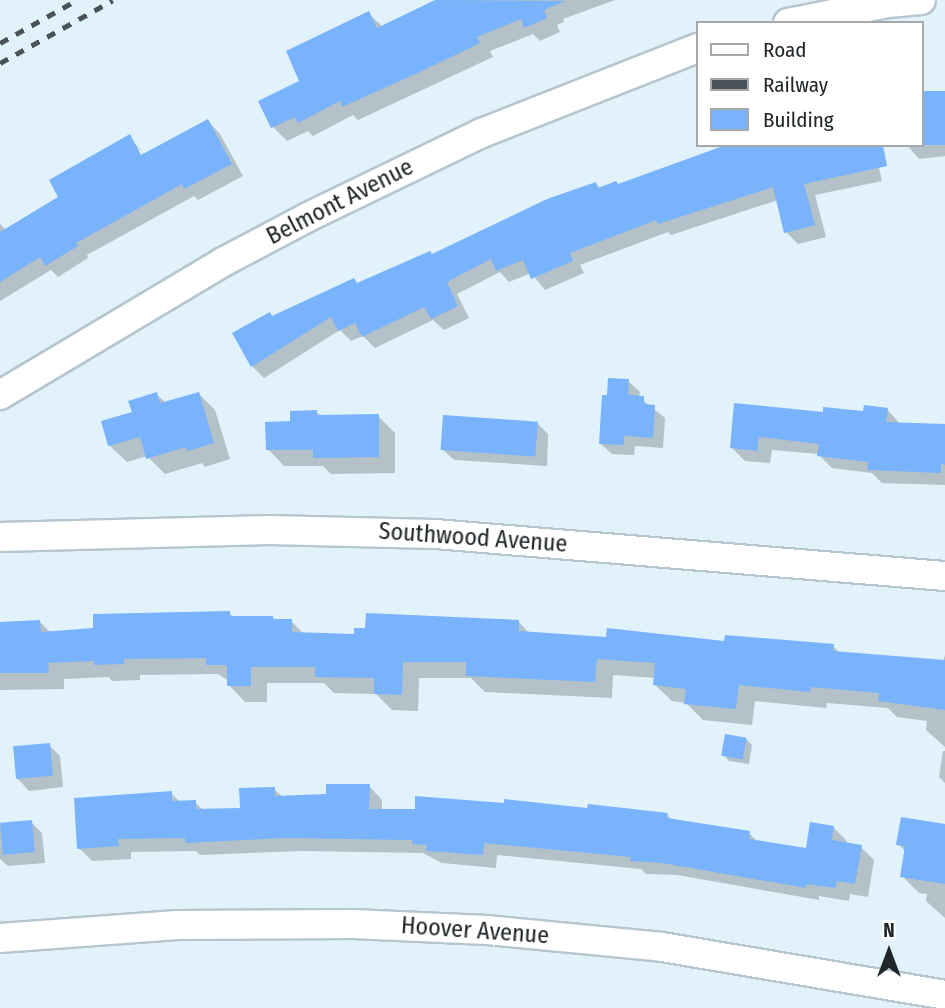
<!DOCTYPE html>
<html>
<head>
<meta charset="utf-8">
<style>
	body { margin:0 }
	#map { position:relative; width:945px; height:1008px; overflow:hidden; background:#e1f2fa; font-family:"Fira Sans Condensed",sans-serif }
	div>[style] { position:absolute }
	.shadow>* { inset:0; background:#0003 }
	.building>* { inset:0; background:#78b3fb; transform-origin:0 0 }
	.roads { filter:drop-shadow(2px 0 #b5c6ce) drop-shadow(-2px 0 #b5c6ce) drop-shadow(0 2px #b5c6ce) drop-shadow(0 -2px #b5c6ce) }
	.street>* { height:28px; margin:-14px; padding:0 14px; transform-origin:14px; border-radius:14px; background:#fff }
	.rail>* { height:5px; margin-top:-2.5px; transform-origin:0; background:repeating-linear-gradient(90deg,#4a5357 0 9px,transparent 0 18px) }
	span { translate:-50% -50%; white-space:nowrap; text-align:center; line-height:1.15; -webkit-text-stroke:5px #fff; paint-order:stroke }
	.street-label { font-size:24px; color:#202629 }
	.legend { position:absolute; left:696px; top:21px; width:228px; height:126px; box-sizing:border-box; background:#fff; border:2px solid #a6a8a9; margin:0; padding:9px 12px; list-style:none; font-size:21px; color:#202629 }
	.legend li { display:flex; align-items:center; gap:14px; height:35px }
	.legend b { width:35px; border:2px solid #a6a8a9 }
	.north { position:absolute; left:854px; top:917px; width:70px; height:70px; -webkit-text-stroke:5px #fff; paint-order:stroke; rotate:0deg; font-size:19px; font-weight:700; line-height:28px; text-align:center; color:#202629 }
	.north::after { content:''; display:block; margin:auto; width:24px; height:32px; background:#202629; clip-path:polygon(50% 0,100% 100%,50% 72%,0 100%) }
</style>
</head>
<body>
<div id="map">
	<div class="shadow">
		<div style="clip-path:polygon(439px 0,615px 0,563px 19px,564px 22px,557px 25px,560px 32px,540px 41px,533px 34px,490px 51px,493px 57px,358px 120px,353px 115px,313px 136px,308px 131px,287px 141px,273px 127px,302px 82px,368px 13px,383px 27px)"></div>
		<div style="clip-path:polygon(945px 91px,945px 156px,919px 159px,907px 145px,922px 145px)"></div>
		<div style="clip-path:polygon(evenodd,208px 121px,220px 134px,243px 176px,198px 200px,194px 196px,87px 255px,88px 258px,58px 277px,51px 270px,0 301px,0 224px,6px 230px,61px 198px,129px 137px,145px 155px,208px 121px,136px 148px,140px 148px,147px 162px,144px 164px,136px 148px)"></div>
		<div style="clip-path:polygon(874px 145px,882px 181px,815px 195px,826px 237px,798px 244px,786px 232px,778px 200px,671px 235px,668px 232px,580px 265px,584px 273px,545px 290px,531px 273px,509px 282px,500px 272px,457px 294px,469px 318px,444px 330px,433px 320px,375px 348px,363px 336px,351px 341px,340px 330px,264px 378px,252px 366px,234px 334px,432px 256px,596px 184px,601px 189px)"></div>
		<div style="clip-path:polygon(628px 381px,640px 392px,639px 397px,665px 418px,663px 448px,635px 446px,634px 455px,612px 454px,600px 443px,608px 397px)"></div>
		<div style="clip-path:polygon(156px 394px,166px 403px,199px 394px,215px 410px,230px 459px,205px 467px,202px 463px,165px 474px,147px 456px,127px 462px,110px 446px,103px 423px,134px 414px)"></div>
		<div style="clip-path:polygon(736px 405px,824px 414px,887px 409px,900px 424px,945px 425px,945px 485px,882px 483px,872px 473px,832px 468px,818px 454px,772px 450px,770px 463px,745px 461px,732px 448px)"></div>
		<div style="clip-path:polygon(317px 412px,322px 417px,378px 416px,395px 433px,395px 473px,331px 474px,323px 466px,284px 466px,268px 449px,292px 423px)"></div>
		<div style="clip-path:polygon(537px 423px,548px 434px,547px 466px,454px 460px,442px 449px)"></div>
		<div style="clip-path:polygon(229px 613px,234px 617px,272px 617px,276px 621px,291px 621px,304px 634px,356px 635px,519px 622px,530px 634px,833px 646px,841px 654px,943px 661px,945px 655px,945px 747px,926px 730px,927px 721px,897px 717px,888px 708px,827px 703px,826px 708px,755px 701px,752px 725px,703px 720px,686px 703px,672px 701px,655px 685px,656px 678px,613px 675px,612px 698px,485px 692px,471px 678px,419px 678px,418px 711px,392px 710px,376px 694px,334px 693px,324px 683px,267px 683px,267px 702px,245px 702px,229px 685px,229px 681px,218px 674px,140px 675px,140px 680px,112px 681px,109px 677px,64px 679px,64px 689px,0 690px,0 624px,40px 622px,51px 633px)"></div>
		<div style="clip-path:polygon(746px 739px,752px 745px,749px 764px,729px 761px,724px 755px)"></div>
		<div style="clip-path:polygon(49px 745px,60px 756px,63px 787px,29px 791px,18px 779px)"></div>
		<div style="clip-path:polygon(943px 751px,945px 751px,945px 783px,939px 777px)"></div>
		<div style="clip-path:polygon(369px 786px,382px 800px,382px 810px,667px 815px,673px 821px,749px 833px,758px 842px,808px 850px,833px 827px,847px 841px,846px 844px,861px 847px,874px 860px,868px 897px,850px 894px,849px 901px,819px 896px,819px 900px,677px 875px,646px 874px,641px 869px,497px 855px,496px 868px,442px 863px,423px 853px,301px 851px,200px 855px,196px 851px,131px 852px,131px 859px,92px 861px,79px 848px,171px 793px,180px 802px,195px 802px,204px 811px,242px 810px,274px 789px,283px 797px,327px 796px)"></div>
		<div style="clip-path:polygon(31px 822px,42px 833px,45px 863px,8px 866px,0 859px,0 824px)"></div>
		<div style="clip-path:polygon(945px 826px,945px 918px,926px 901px,927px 894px,919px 893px,902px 876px,906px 852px,898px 844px)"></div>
	</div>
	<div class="building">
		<div style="clip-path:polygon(435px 0,565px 1px,544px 10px,547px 18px,524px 28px,521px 19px,477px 37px,480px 43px,422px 71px,342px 107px,340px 101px,298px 123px,295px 117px,271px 128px,258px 101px,299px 81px,286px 51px,369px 11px,377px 28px)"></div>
		<div style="left:945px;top:91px;width:54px;height:23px;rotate:90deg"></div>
		<div style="clip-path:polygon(208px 119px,232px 164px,184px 189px,182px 184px,76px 243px,78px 246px,45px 266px,40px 257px,0 282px,0 232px,58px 197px,49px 180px,130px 134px,141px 155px)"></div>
		<div style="clip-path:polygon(726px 145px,883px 145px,887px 166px,804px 184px,815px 225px,784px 233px,773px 187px,658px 224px,656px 220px,570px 253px,573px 261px,531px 279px,523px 260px,496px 271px,491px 259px,447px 282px,458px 306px,431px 319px,424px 307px,362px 337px,355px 323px,338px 331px,331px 317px,251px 367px,232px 333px,270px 312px,272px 316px,354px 278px,357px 283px,430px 251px,432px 254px,547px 199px,596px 182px,598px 188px,616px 181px,618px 184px)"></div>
		<div style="clip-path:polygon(608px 378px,629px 379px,628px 395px,644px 396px,644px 404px,655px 405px,653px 438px,624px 436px,624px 445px,599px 444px,602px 395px,607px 395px)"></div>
		<div style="clip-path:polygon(157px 392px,160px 403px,199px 392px,214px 443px,187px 451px,186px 447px,146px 459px,140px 437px,108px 446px,101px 421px,132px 412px,128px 401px)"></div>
		<div style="clip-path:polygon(734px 403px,823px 412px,823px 407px,863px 411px,864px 405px,888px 408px,886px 422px,945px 424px,945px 465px,941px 464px,941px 473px,867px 470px,868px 462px,817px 456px,819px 444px,759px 437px,757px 451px,730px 448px)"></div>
		<div style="clip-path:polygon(317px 410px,317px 415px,379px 414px,379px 457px,313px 458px,313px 450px,266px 450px,265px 422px,290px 421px,290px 411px)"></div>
		<div style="left:443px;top:415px;width:95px;height:35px;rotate:4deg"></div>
		<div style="clip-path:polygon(230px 611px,230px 616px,273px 616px,273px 619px,292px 619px,292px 632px,354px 634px,354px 628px,365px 628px,366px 613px,519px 620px,519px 631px,606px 637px,607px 628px,724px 641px,725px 635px,834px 644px,833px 651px,945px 660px,945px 710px,878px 701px,879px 693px,811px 687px,810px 692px,739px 685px,736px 709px,684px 704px,686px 689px,653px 685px,655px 663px,597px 659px,595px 682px,466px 676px,466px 662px,403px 662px,402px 695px,374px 694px,374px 678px,315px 677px,315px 667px,251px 667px,251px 686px,227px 686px,227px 665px,206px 665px,206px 658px,124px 659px,124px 664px,94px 665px,94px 661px,48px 663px,49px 673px,0 673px,0 622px,40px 620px,41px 632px,93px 628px,93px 614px)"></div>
		<div style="left:725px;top:734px;width:22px;height:22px;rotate:10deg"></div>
		<div style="left:50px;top:743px;width:33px;height:37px;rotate:85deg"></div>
		<div style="clip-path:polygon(326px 784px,370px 784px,369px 809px,415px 809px,415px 796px,504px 803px,504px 799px,587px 808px,588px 804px,668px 813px,667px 818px,750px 831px,749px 839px,806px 848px,810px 822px,834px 826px,832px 840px,862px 845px,855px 884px,837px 881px,835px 888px,806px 884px,806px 888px,662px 863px,630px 861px,631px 857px,484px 843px,483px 855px,426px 851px,427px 845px,412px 844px,412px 840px,286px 838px,185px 843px,185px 838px,118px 839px,119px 846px,77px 849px,74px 798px,172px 791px,172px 801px,196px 800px,196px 809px,240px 808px,239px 788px,275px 787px,275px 796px,326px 794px)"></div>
		<div style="clip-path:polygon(901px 817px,945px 824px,945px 884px,900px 877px,905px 846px,896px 845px)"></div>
		<div style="left:32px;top:820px;width:32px;height:32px;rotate:85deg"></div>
	</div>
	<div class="roads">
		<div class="street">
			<div style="left:788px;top:23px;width:102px;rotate:-11.3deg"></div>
			<div style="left:888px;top:3px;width:33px;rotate:-5deg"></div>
			<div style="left:0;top:395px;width:260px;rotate:-30.8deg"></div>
			<div style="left:223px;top:262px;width:96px;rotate:-27.9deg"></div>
			<div style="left:308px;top:217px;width:193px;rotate:-25.8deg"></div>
			<div style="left:482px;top:133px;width:232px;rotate:-21.5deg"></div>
			<div style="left:0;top:537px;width:269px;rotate:-1.5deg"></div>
			<div style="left:269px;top:530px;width:166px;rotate:1.4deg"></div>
			<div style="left:435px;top:534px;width:512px;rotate:4.71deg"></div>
			<div style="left:0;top:938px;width:178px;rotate:-4.2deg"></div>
			<div style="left:178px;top:925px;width:175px;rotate:-0.3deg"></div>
			<div style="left:353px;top:924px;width:134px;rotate:2.6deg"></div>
			<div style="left:487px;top:930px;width:176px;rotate:5.5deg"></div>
			<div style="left:662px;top:947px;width:287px;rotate:9.6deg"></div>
		</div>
	</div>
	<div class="rail">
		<div style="left:0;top:43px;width:88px;rotate:-29.2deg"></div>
		<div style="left:0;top:63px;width:129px;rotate:-29.1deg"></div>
	</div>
	<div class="street-label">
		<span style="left:340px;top:202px;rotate:-27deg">Belmont Avenue</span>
		<span style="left:473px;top:538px;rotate:4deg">Southwood Avenue</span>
		<span style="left:475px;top:931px;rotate:4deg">Hoover Avenue</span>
	</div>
	<ul class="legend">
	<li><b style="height:9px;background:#fff"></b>Road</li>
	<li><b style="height:9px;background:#4a5357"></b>Railway</li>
	<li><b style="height:19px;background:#78b3fb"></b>Building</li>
	</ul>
	<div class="north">N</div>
</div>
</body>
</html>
